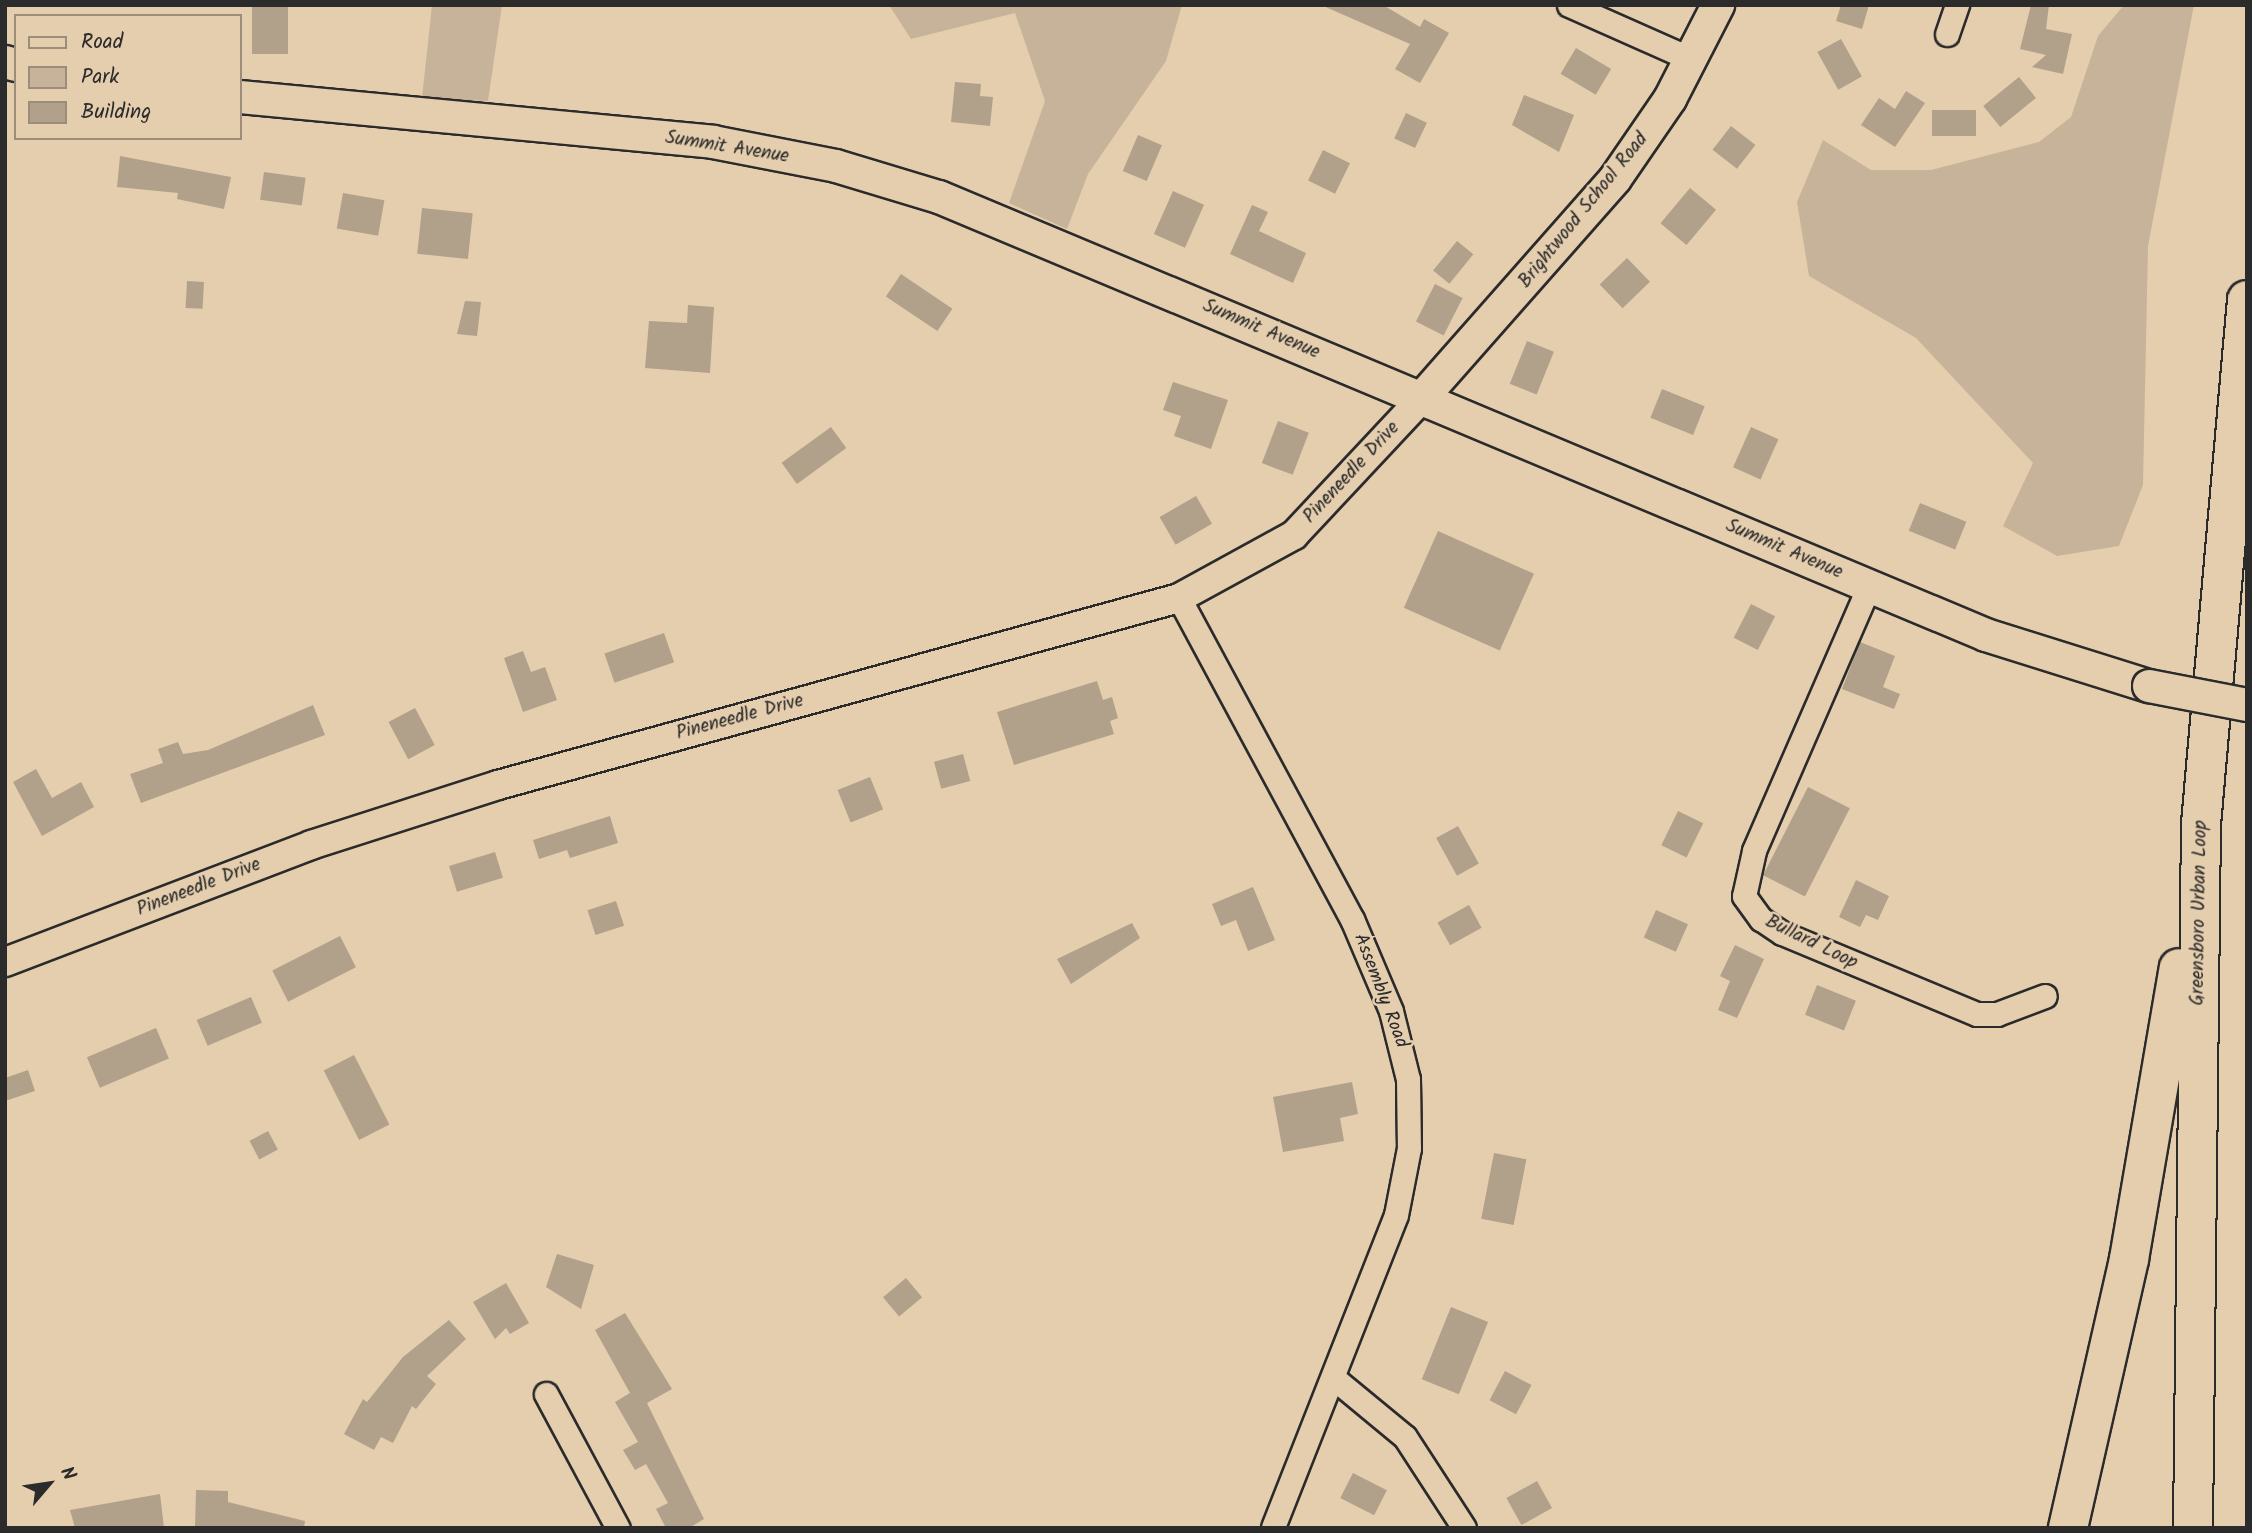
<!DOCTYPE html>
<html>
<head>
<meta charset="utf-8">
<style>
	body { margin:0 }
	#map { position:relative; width:2252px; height:1533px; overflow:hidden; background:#e5ceae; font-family:Kalam,sans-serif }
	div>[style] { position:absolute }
	.green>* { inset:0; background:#c7b399 }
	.building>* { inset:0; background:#b1a08a; transform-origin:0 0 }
	.roads { filter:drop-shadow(2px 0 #2b2b2b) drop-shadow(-2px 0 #2b2b2b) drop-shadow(0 2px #2b2b2b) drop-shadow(0 -2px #2b2b2b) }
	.minor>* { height:23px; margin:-11.5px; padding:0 11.5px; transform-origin:11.5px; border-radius:11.5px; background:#e5ceae }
	.tertiary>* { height:28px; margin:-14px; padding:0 14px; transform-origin:14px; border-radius:14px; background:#e5ceae }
	.secondary>* { height:32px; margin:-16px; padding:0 16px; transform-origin:16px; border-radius:16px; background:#e5ceae }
	.motorway>* { height:38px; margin:-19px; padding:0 19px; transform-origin:19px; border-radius:19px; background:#e5ceae }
	.bridges { filter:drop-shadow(2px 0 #2b2b2b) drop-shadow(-2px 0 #2b2b2b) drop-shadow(0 2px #2b2b2b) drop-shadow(0 -2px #2b2b2b) }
	.secondary-bridge>* { height:32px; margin:-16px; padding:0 16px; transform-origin:16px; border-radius:16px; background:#e5ceae }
	span { translate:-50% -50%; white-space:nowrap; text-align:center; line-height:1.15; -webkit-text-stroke:5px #e5ceae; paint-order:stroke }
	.street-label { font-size:19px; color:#2b2b2b }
	.frame { position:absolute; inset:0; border:7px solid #2b2b2b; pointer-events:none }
	.legend { position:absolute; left:14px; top:14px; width:228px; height:126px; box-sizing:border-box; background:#e5ceae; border:2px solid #9b8d7a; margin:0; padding:9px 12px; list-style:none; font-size:21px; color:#2b2b2b }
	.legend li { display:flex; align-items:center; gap:14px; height:35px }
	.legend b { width:35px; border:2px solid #9b8d7a }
	.north { position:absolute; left:14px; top:1449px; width:70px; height:70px; -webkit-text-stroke:5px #e5ceae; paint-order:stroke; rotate:61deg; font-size:19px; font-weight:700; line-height:28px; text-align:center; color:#2b2b2b }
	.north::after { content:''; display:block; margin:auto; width:24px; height:32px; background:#2b2b2b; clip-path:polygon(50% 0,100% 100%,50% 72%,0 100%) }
</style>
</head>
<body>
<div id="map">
	<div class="green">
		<div style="clip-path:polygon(432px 5px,502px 5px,488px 101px,422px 98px)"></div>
		<div style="clip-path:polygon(889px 5px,1182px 5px,1166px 61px,1088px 174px,1067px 229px,1009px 203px,1045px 101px,1015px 13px,911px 39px)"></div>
		<div style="clip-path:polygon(2124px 5px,2194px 5px,2148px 246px,2143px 485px,2119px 546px,2057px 556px,2003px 526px,2033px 463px,1916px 338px,1809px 276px,1797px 202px,1823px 140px,1871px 170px,1931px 170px,2039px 142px,2071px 117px,2098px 36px)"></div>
	</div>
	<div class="building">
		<div style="left:252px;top:5px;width:36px;height:49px"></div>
		<div style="clip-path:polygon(1321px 5px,1383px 5px,1420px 27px,1424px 19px,1449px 33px,1420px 83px,1395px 69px,1410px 44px)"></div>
		<div style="clip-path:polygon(1841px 5px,1869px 5px,1862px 29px,1836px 21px)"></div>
		<div style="clip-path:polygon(2031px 5px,2049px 5px,2046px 29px,2072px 34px,2063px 74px,2032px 67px,2046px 55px,2020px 49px)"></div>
		<div style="left:1841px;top:39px;width:43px;height:27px;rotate:61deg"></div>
		<div style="left:1576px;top:48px;width:41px;height:30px;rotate:31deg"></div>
		<div style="left:2019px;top:77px;width:27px;height:46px;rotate:51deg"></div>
		<div style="clip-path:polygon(955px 82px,981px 84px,980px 96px,993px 97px,990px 126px,951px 122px)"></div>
		<div style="clip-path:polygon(1906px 91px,1925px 103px,1895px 147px,1861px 125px,1879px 98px,1895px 109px)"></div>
		<div style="clip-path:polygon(1524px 95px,1574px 115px,1559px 152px,1512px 125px)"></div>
		<div style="left:1932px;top:110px;width:44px;height:26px"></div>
		<div style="left:1406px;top:113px;width:23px;height:28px;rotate:25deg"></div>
		<div style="left:1731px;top:126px;width:31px;height:30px;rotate:38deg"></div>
		<div style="left:1138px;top:135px;width:26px;height:39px;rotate:23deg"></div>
		<div style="left:1323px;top:150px;width:30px;height:34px;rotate:26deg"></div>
		<div style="clip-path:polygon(120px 156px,231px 177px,224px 209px,177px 199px,178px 193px,117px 187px)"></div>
		<div style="left:264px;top:172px;width:42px;height:28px;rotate:8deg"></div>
		<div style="left:1690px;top:188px;width:34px;height:46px;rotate:40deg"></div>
		<div style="left:1173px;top:191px;width:34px;height:47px;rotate:24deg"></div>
		<div style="left:343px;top:193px;width:42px;height:36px;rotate:10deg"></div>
		<div style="clip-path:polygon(1252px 205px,1268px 212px,1259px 231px,1306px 253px,1293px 283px,1230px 254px)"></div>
		<div style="left:422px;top:208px;width:51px;height:46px;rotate:6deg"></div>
		<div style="left:1457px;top:241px;width:21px;height:38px;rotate:39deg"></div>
		<div style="left:1627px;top:258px;width:33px;height:38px;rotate:46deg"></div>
		<div style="left:901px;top:274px;width:62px;height:27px;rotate:34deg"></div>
		<div style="left:187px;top:281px;width:17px;height:27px;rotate:3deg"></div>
		<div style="left:1435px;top:284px;width:31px;height:42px;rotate:27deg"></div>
		<div style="clip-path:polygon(465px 301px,481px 302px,477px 336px,457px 334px)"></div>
		<div style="clip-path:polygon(688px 305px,714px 307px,710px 373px,645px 368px,649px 321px,687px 323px)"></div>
		<div style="left:1527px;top:341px;width:29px;height:46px;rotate:22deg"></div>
		<div style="clip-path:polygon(1173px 382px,1228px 400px,1211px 449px,1174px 436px,1181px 416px,1163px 410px)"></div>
		<div style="left:1662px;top:389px;width:46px;height:31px;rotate:22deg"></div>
		<div style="left:1278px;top:421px;width:33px;height:45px;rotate:21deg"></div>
		<div style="left:831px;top:427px;width:26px;height:61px;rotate:54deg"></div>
		<div style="left:1751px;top:427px;width:30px;height:44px;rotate:24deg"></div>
		<div style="left:1196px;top:496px;width:32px;height:42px;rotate:60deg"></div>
		<div style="left:1920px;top:503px;width:50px;height:30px;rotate:22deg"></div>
		<div style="left:1438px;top:531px;width:105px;height:84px;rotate:24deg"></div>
		<div style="left:1751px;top:604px;width:27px;height:38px;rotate:27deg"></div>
		<div style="left:664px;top:633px;width:31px;height:63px;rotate:71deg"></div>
		<div style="clip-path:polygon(1860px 642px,1895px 656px,1883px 687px,1900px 694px,1894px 709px,1842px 689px)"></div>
		<div style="clip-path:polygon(523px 651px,531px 672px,545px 667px,557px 700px,523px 712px,504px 658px)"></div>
		<div style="clip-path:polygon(1097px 681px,1103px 700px,1112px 697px,1118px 718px,1110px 721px,1114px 734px,1014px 765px,997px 712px)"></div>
		<div style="clip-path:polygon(313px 705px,325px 735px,141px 803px,130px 774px,163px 763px,158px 749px,178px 742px,183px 754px,208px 750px)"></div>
		<div style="left:415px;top:708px;width:42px;height:30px;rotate:62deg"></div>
		<div style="left:963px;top:754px;width:28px;height:30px;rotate:75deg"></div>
		<div style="clip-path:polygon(36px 769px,52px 798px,81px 782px,94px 807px,42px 836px,13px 782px)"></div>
		<div style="left:870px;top:777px;width:35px;height:35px;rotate:68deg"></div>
		<div style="left:1808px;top:787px;width:47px;height:99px;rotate:27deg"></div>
		<div style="left:1678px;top:811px;width:28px;height:38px;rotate:26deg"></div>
		<div style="clip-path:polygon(610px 816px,618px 843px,570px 858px,567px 850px,539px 859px,533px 840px)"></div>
		<div style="left:1458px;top:826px;width:43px;height:25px;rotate:61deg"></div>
		<div style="left:495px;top:852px;width:27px;height:48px;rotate:73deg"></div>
		<div style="clip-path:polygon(1856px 880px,1889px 896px,1878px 920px,1866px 915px,1860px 927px,1839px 917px)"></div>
		<div style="clip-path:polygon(1253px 887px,1275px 940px,1248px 951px,1236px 920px,1221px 926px,1212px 904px)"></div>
		<div style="left:616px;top:901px;width:26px;height:30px;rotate:72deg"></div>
		<div style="left:1469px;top:905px;width:26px;height:36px;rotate:61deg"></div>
		<div style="left:1656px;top:910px;width:35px;height:30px;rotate:24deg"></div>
		<div style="clip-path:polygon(1132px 923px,1140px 938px,1071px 984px,1057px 959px)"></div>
		<div style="left:340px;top:936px;width:35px;height:76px;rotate:63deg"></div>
		<div style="clip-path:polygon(1735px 945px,1764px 959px,1737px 1018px,1718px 1010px,1730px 981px,1720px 976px)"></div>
		<div style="left:1817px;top:985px;width:42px;height:32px;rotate:22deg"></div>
		<div style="left:251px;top:997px;width:28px;height:59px;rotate:67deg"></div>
		<div style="left:156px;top:1028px;width:33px;height:75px;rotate:67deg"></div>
		<div style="left:354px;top:1055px;width:78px;height:34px;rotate:63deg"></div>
		<div style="clip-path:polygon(28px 1070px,35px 1091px,5px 1101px,5px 1078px)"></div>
		<div style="clip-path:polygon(1352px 1082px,1358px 1114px,1340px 1118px,1344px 1141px,1283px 1152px,1273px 1097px)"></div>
		<div style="left:268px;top:1131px;width:21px;height:21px;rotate:62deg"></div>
		<div style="left:1494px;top:1153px;width:33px;height:67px;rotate:11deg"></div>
		<div style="clip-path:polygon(557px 1254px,594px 1265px,581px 1309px,546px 1287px)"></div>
		<div style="left:906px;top:1278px;width:25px;height:30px;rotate:50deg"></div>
		<div style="clip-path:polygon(506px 1283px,529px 1323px,510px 1334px,506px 1328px,495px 1339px,473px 1302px)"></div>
		<div style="left:1451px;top:1307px;width:40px;height:78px;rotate:22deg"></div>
		<div style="clip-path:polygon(625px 1313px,672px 1389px,647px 1403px,704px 1519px,689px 1528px,666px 1528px,656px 1509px,668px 1503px,646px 1464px,635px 1470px,623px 1450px,638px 1442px,615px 1402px,630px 1393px,595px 1330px)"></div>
		<div style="clip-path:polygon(449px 1320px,466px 1339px,427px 1376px,436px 1384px,416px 1409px,412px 1406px,393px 1443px,381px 1437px,374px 1450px,344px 1434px,363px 1399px,367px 1402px,403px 1357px)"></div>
		<div style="left:1505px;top:1371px;width:30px;height:33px;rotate:28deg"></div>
		<div style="left:1353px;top:1473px;width:38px;height:28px;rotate:27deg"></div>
		<div style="left:1537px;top:1481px;width:31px;height:35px;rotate:61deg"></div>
		<div style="clip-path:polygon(196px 1490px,228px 1491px,228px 1502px,305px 1521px,304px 1528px,195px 1528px)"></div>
		<div style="clip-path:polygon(160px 1494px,164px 1528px,75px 1528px,70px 1510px)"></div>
	</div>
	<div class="roads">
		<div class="minor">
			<div style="left:1569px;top:5px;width:136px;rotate:23.9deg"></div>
			<div style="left:1947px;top:34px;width:31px;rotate:-71deg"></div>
			<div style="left:1869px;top:586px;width:289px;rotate:113.5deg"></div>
			<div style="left:1754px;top:851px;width:46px;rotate:102.5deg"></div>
			<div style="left:1744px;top:896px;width:29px;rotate:54deg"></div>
			<div style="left:1761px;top:919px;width:25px;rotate:34deg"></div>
			<div style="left:1782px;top:933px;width:211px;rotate:22.6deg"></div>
			<div style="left:1977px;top:1014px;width:20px"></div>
			<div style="left:1997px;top:1014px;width:51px;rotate:-20.6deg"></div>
			<div style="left:1179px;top:598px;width:365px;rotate:61.7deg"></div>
			<div style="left:1352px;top:919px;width:100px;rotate:67deg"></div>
			<div style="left:1391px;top:1011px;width:70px;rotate:76deg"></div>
			<div style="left:1408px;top:1079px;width:69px;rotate:89.2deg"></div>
			<div style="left:1409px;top:1148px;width:68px;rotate:101deg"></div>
			<div style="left:1396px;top:1215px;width:336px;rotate:111.5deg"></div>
			<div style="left:1336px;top:1380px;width:89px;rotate:39.6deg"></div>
			<div style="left:1405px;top:1437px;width:108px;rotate:57deg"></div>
			<div style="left:546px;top:1394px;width:152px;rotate:61.8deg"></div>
		</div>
		<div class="tertiary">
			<div style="left:5px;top:962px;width:328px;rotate:-20.9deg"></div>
			<div style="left:311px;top:845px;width:196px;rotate:-17.8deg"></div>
			<div style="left:498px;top:785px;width:706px;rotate:-15.35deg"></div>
			<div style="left:1179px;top:598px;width:131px;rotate:-28.7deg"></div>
			<div style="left:1294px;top:535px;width:187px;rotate:-46.9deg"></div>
		</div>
		<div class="secondary">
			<div style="left:5px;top:62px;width:11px;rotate:15deg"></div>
			<div style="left:240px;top:97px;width:475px;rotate:5.4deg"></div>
			<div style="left:713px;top:142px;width:125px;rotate:11deg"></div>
			<div style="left:836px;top:166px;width:108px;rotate:16.8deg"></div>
			<div style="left:939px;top:197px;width:1135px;rotate:22.7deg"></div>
			<div style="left:1986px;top:635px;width:171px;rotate:17.4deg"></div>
			<div style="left:1422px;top:398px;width:292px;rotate:-48.6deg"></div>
			<div style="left:1615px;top:179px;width:97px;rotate:-55.5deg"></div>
			<div style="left:1670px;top:99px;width:106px;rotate:-62.9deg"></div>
		</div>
		<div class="motorway">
			<div style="left:2068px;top:1528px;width:276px;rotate:-77.2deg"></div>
			<div style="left:2129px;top:1259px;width:295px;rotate:-80.3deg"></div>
			<div style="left:2193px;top:1528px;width:704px;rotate:-89.35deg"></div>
			<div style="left:2201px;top:824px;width:526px;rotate:-84.98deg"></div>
		</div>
	</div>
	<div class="bridges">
		<div class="secondary-bridge">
			<div style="left:2149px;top:686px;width:100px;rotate:11deg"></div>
		</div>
	</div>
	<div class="street-label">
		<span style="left:727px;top:148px;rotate:9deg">Summit Avenue</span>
		<span style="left:1584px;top:211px;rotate:-51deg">Brightwood School Road</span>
		<span style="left:1261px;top:330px;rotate:23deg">Summit Avenue</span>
		<span style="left:1352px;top:473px;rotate:-47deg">Pineneedle Drive</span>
		<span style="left:1784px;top:550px;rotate:23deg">Summit Avenue</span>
		<span style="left:740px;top:718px;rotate:-15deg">Pineneedle Drive</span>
		<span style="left:199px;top:888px;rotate:-21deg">Pineneedle Drive</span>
		<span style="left:2200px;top:913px;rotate:-89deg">Greensboro Urban Loop</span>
		<span style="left:1811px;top:943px;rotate:26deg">Bullard Loop</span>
		<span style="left:1380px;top:991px;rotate:69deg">Assembly Road</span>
	</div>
	<div class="frame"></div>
	<ul class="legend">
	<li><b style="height:9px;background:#e5ceae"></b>Road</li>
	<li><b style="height:19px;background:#c7b399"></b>Park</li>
	<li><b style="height:19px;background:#b1a08a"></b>Building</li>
	</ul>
	<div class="north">N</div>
</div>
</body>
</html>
